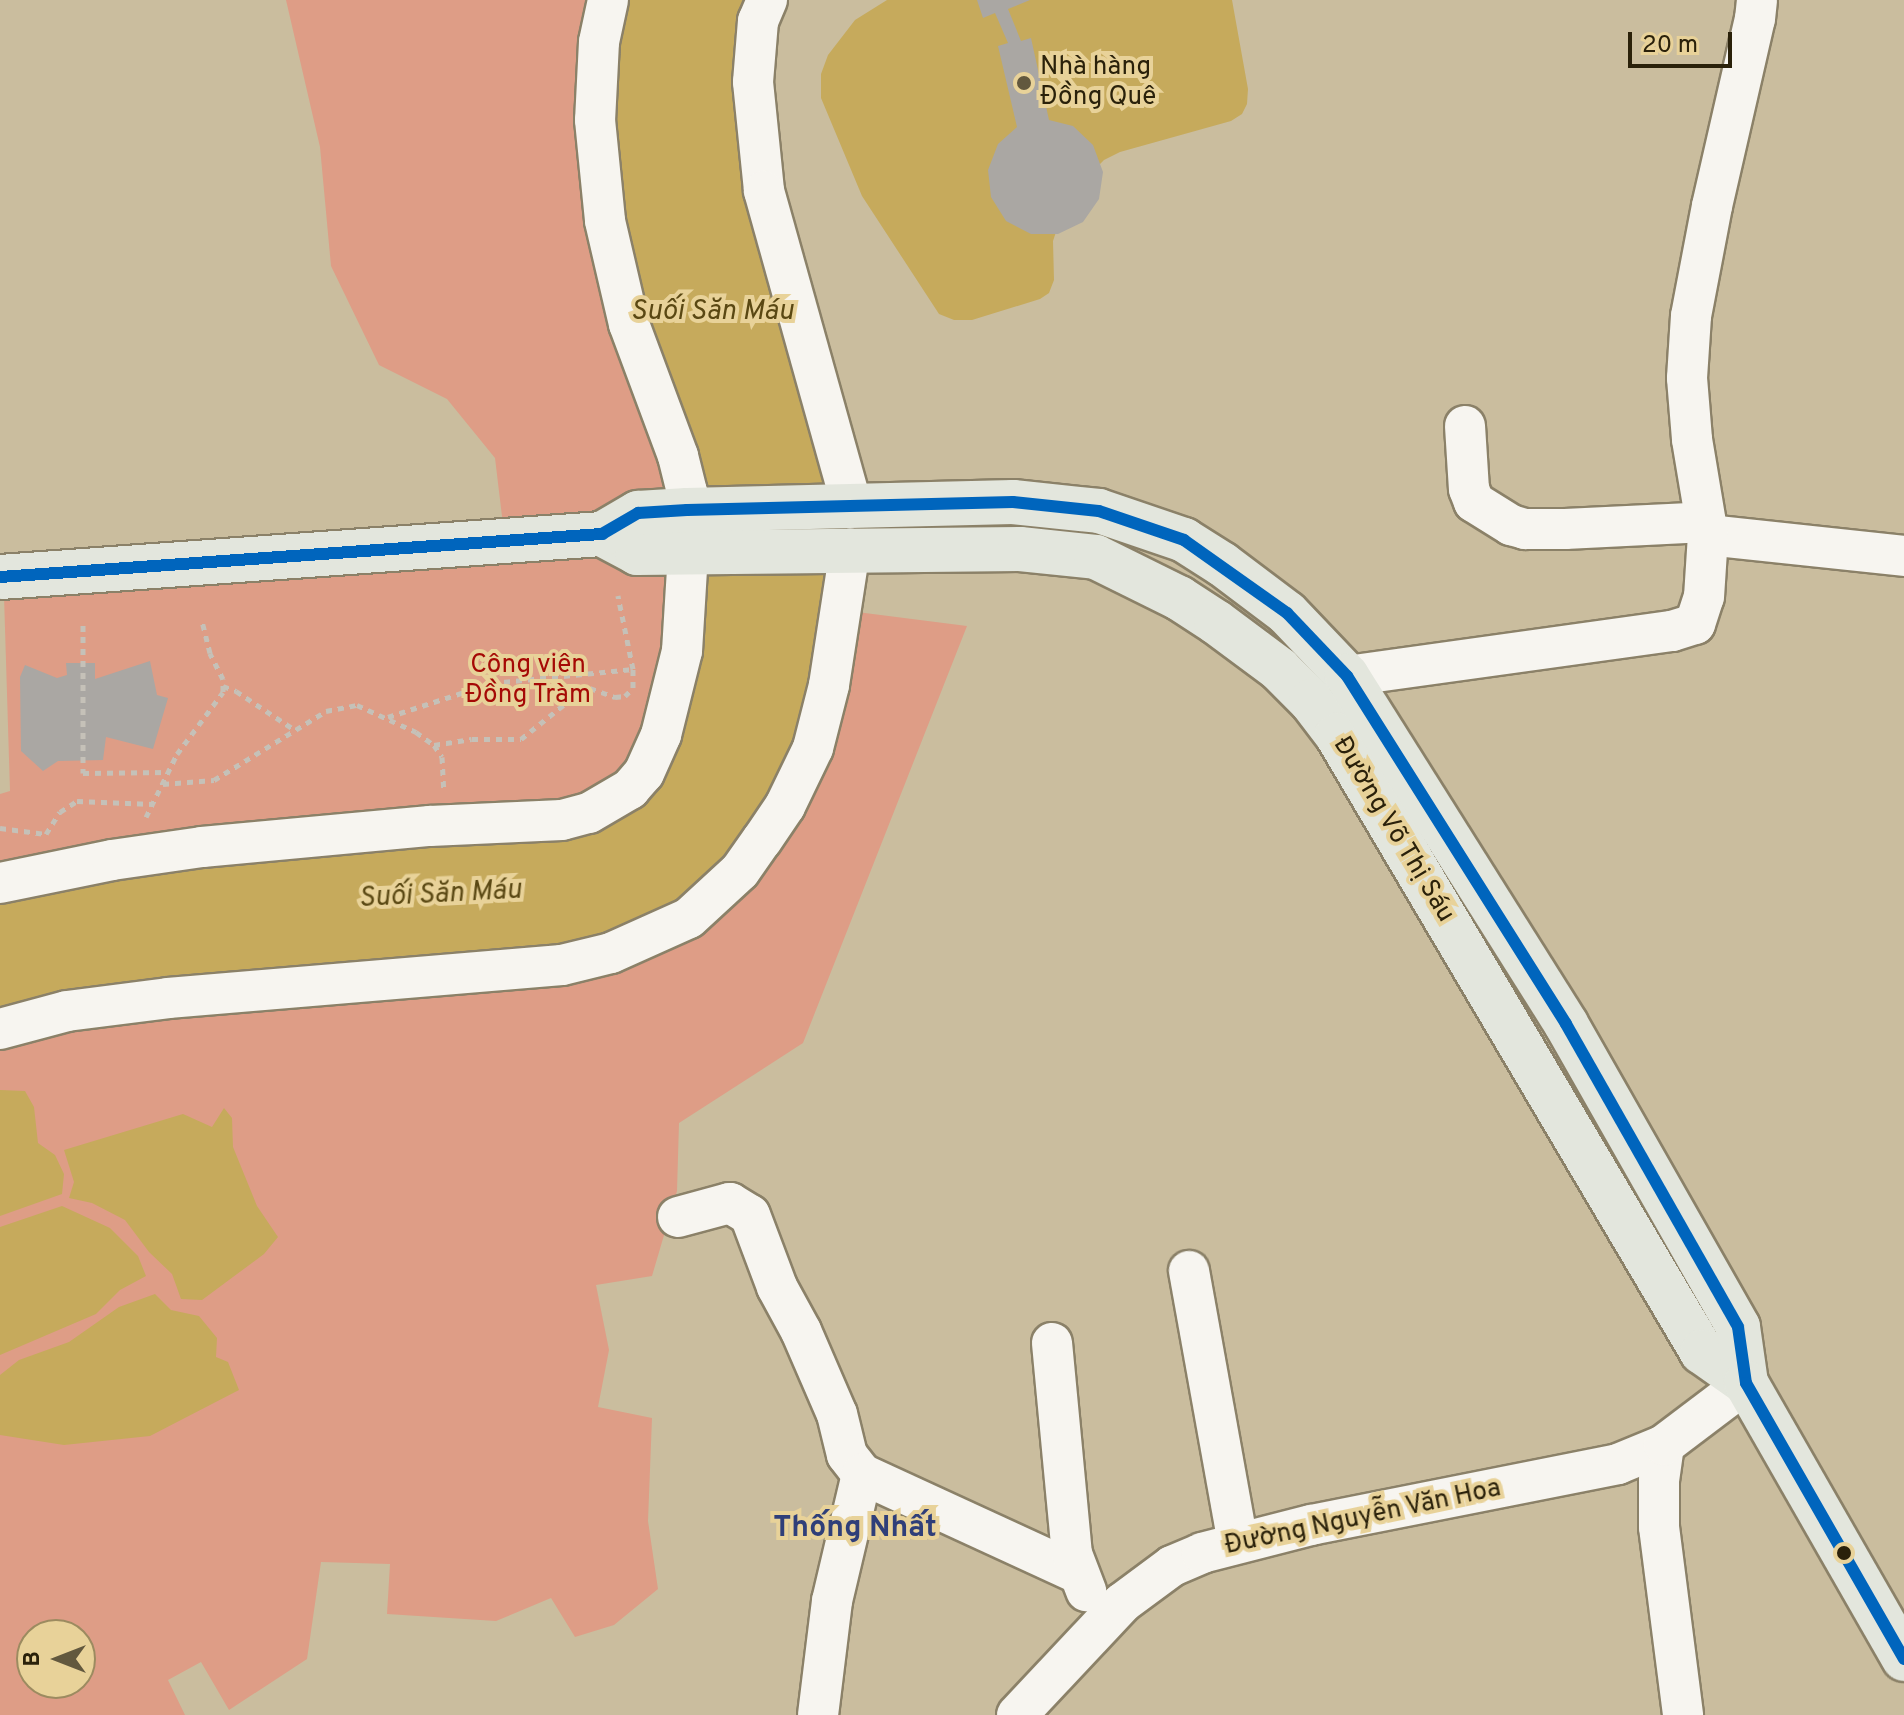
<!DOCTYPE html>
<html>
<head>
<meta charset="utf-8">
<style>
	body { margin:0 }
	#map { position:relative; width:1904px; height:1715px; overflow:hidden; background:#cabd9e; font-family:Overpass,sans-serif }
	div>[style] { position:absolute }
	.green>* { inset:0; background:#de9d86 }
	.water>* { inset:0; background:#c6aa5c }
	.building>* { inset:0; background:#aaa7a3 }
	.path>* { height:5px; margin-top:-2.5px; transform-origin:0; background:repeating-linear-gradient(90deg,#c5c1b8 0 6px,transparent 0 12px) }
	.roads { filter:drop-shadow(2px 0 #8b8168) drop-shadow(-2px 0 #8b8168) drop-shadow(0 2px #8b8168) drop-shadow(0 -2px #8b8168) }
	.minor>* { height:40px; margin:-20px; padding:0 20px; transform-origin:20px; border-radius:20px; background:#f7f5f0 }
	.major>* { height:44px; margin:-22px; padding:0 22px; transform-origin:22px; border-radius:22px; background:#e3e6dd }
	.bus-1>* { height:12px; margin:-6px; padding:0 6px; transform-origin:6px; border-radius:6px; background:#0065bd }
	.dots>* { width:22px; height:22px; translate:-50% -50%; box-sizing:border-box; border:4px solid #e8d299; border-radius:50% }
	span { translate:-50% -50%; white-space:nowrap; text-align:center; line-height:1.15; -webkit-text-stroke:8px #e8d299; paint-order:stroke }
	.poi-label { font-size:26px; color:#2a210a }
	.left { translate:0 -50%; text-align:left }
	.park-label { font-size:26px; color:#a50905 }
	.street-label { font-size:26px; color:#2a210a }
	.water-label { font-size:28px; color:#5a4813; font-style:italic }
	.quarter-label { font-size:30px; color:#2f3f79; font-weight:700 }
	.north { position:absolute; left:16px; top:1619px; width:80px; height:80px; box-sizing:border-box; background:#e8d299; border:2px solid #9c8b60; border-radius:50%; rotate:270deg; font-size:22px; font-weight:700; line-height:32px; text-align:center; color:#2a210a }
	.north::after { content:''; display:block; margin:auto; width:28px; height:36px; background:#62583e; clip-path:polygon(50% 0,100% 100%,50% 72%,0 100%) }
	.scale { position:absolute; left:1628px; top:32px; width:104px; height:36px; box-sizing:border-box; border:4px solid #2a210a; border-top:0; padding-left:10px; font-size:24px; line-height:28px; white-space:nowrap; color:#2a210a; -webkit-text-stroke:6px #e8d299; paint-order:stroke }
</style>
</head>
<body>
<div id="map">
	<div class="green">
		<div style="clip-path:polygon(286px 0,596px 0,674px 490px,599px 526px,504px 533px,495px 458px,447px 399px,379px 365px,331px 266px,320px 147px)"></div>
		<div style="clip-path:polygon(589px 548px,674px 569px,669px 651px,634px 764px,584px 801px,0 870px,0 794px,10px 791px,4px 596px)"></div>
		<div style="clip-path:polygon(evenodd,857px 612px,967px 626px,803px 1043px,679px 1123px,677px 1191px,652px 1276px,596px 1285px,609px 1350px,598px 1407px,652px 1418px,648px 1521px,658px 1589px,614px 1625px,575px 1637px,551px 1598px,496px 1621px,387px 1614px,390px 1564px,321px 1562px,307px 1659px,229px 1710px,201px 1662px,168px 1680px,185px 1715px,0 1715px,0 1045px,77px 1026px,523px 985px,857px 612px,32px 1635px,80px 1635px,80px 1683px,32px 1683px,32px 1635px)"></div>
	</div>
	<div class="water">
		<div style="clip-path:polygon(620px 0,754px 0,747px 18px,838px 493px,840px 534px,818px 681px,774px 801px,707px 886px,607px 942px,0 1016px,0 896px,151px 866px,592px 826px,697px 638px,608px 125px)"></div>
		<div style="clip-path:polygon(887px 0,1232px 0,1248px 89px,1247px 104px,1242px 114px,1231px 121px,1120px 152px,1104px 160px,1092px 172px,1058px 226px,1053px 241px,1054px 280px,1049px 293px,1040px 299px,972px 320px,954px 320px,939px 314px,862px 196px,821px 98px,821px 74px,828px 55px,855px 20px)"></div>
		<div style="clip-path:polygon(0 1090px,25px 1091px,34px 1107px,38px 1143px,55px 1155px,64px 1174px,62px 1194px,0 1216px)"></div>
		<div style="clip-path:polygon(224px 1108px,232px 1118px,233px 1147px,257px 1206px,278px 1237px,264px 1254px,202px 1300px,181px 1299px,172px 1274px,149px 1252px,125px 1220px,92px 1203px,69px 1198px,74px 1182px,64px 1150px,183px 1114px,212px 1127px)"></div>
		<div style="clip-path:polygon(62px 1206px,110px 1228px,138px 1256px,146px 1276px,120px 1290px,96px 1314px,0 1355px,0 1227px)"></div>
		<div style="clip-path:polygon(155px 1294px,171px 1310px,199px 1316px,217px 1338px,216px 1357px,228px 1362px,239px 1390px,150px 1436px,64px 1445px,0 1435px,0 1375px,19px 1360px,69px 1342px,119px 1307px)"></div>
	</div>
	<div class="building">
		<div style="clip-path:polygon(977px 0,1030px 0,1008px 9px,1021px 41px,1031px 38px,1049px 120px,1073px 126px,1093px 145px,1103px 172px,1099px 199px,1083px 222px,1058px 234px,1031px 234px,1006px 221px,991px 197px,988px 170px,998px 144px,1017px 127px,998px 46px,1008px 43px,995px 13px,983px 18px)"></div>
		<div style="clip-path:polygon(150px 661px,157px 695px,168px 698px,153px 749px,106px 737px,103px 760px,58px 761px,43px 771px,21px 751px,20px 677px,25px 665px,57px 678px,67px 675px,66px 663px,95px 663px,95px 679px)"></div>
	</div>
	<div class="path">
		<div style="left:83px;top:625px;width:148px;rotate:90deg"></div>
		<div style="left:83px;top:773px;width:85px;rotate:-0.7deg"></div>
		<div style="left:223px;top:686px;width:14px;rotate:21deg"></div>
		<div style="left:236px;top:691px;width:71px;rotate:33.5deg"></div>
		<div style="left:388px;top:717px;width:109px;rotate:-18.1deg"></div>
		<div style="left:492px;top:683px;width:142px;rotate:-5.7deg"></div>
		<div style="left:434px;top:745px;width:38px;rotate:-9deg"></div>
		<div style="left:472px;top:739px;width:49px"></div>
		<div style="left:521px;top:739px;width:77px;rotate:-38.7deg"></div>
		<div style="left:581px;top:691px;width:9px;rotate:-18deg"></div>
		<div style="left:590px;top:688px;width:27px;rotate:20deg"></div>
		<div style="left:615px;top:697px;width:10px;rotate:-6deg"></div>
		<div style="left:625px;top:696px;width:11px;rotate:-45deg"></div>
		<div style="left:633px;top:688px;width:19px;rotate:-90deg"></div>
		<div style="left:633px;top:669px;width:75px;rotate:-101.6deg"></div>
		<div style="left:163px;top:784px;width:51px;rotate:-4.5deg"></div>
		<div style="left:214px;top:780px;width:132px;rotate:-31.6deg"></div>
		<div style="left:326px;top:711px;width:32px;rotate:-11deg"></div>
		<div style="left:357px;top:705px;width:65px;rotate:24.6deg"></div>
		<div style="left:416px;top:732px;width:22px;rotate:36deg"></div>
		<div style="left:434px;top:745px;width:14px;rotate:56deg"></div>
		<div style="left:442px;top:757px;width:34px;rotate:87deg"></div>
		<div style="left:146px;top:817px;width:70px;rotate:-63.8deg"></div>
		<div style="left:177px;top:754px;width:77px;rotate:-53.4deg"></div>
		<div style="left:223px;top:692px;width:13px;rotate:-90deg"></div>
		<div style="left:223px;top:679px;width:29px;rotate:-117deg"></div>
		<div style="left:210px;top:653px;width:34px;rotate:-104deg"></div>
		<div style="left:0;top:828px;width:46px;rotate:7.4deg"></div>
		<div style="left:46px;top:834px;width:26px;rotate:-58deg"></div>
		<div style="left:60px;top:812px;width:20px;rotate:-33deg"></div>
		<div style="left:77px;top:801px;width:76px;rotate:2.3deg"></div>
	</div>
	<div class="roads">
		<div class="minor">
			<div style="left:608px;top:0;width:43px;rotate:102.1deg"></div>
			<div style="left:599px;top:42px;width:78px;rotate:92.9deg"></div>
			<div style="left:595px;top:120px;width:101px;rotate:84.3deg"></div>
			<div style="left:605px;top:221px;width:106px;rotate:76.9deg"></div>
			<div style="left:629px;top:324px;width:141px;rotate:69.6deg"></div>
			<div style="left:678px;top:456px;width:37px;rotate:76deg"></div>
			<div style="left:687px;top:492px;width:18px;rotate:90deg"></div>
			<div style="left:767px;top:0;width:23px;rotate:113deg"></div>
			<div style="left:758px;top:21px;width:61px;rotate:94.7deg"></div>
			<div style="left:753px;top:82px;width:110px;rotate:84.2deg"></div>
			<div style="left:764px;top:191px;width:327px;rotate:74.4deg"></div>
			<div style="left:1465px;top:426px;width:63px;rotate:86.4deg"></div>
			<div style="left:1469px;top:489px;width:14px;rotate:69deg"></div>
			<div style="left:1474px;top:502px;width:44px;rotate:31.9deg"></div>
			<div style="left:1511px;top:525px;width:15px;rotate:16deg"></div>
			<div style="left:1525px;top:529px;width:40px"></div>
			<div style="left:1565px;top:529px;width:141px;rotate:-2.8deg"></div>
			<div style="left:1708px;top:535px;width:197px;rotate:6.1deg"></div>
			<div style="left:1347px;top:676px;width:328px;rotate:-7.9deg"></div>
			<div style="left:1672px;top:631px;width:24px;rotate:-17deg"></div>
			<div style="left:1695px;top:624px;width:28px;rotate:-72deg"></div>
			<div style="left:1704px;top:597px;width:62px;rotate:-86.3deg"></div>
			<div style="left:1708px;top:535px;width:97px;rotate:-99.5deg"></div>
			<div style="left:1692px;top:439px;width:61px;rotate:-94.7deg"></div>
			<div style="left:1687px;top:378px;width:62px;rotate:-86.3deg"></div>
			<div style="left:1691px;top:316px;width:112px;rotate:-79.2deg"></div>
			<div style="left:1712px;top:206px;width:192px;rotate:-77.1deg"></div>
			<div style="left:1755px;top:19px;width:19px;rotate:-84deg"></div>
			<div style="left:0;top:883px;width:114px;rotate:-11.6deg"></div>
			<div style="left:112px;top:860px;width:91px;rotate:-8.2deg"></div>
			<div style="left:202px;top:847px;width:229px;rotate:-5.3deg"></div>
			<div style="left:430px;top:826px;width:132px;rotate:-2.6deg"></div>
			<div style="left:562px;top:820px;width:28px;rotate:-15deg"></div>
			<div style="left:589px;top:813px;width:48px;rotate:-30.3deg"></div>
			<div style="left:630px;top:789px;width:21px;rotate:-49deg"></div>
			<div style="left:644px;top:773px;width:42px;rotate:-65.9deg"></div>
			<div style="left:661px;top:735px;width:87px;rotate:-76deg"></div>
			<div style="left:682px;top:651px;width:98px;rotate:-86.5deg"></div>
			<div style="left:0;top:1029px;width:69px;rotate:-15deg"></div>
			<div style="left:67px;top:1011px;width:102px;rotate:-7.3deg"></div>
			<div style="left:168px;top:998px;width:395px;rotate:-4.8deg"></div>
			<div style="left:562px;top:965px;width:50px;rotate:-13.8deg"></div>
			<div style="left:611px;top:953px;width:85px;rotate:-24.2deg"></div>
			<div style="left:689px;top:918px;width:69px;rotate:-42.7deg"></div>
			<div style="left:740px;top:871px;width:38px;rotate:-55deg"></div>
			<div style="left:762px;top:840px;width:41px;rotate:-55.9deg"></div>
			<div style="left:785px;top:806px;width:64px;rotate:-64.2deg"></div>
			<div style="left:813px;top:748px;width:65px;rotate:-75.7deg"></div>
			<div style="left:829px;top:685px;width:138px;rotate:-81.2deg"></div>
			<div style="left:678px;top:1217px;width:54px;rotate:-15.1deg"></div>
			<div style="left:730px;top:1203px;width:23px;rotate:31deg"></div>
			<div style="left:750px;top:1215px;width:77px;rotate:69.4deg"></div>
			<div style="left:777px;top:1287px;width:50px;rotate:61.4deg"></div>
			<div style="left:801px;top:1331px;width:90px;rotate:66.6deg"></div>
			<div style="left:837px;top:1414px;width:42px;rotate:76.3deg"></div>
			<div style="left:847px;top:1455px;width:24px;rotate:52deg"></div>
			<div style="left:862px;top:1474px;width:237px;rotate:24.7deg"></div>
			<div style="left:1189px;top:1271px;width:276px;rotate:79.8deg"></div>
			<div style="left:1052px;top:1343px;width:212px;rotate:84.6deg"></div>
			<div style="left:1072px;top:1554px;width:40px;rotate:69deg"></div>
			<div style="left:1664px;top:1445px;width:36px;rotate:98deg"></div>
			<div style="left:1659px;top:1481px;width:46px;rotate:90deg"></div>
			<div style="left:1659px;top:1527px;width:190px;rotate:82.7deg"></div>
			<div style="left:818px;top:1715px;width:115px;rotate:-83deg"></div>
			<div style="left:832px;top:1601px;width:130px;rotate:-76.7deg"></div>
			<div style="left:1017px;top:1715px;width:154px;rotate:-46.8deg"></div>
			<div style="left:1122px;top:1603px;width:62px;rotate:-36.5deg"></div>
			<div style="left:1172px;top:1566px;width:33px;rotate:-23deg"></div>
			<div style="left:1202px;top:1553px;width:113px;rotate:-14.4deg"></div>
			<div style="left:1311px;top:1525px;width:313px;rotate:-11.2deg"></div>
			<div style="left:1618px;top:1464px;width:50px;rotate:-22.4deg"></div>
			<div style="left:1664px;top:1445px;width:103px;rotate:-37.1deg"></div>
		</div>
		<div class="major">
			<div style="left:602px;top:534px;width:40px;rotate:28deg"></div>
			<div style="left:637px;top:553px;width:383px;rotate:-0.6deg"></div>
			<div style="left:1020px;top:549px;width:76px;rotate:6deg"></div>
			<div style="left:1096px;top:557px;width:93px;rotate:26.3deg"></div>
			<div style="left:1179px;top:598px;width:44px;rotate:33deg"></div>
			<div style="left:1216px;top:622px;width:79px;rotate:36.7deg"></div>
			<div style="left:1279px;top:669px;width:45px;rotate:45deg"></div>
			<div style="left:1311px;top:701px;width:43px;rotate:52.6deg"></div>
			<div style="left:1337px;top:735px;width:717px;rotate:59.39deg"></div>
			<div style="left:1702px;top:1352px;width:54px;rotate:35.2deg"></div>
			<div style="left:0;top:577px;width:604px;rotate:-4.09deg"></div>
			<div style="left:602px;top:534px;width:42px;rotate:-30.3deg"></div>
			<div style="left:638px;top:513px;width:49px;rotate:-3.5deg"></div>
			<div style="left:687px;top:510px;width:326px;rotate:-1.4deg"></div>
			<div style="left:1013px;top:502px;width:86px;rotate:6deg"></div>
			<div style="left:1099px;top:511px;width:90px;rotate:18.8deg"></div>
			<div style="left:1184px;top:540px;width:45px;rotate:32.3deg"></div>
			<div style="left:1222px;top:564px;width:81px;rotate:37deg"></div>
			<div style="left:1287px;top:613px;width:87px;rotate:46.4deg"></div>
			<div style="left:1347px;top:676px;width:411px;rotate:57.8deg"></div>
			<div style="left:1566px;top:1024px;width:348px;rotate:60.4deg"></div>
			<div style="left:1738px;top:1327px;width:57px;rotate:81.9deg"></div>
			<div style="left:1746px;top:1383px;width:318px;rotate:60.2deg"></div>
		</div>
	</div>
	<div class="bus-1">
		<div style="left:0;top:577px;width:604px;rotate:-4.09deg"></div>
		<div style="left:602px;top:534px;width:42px;rotate:-30.3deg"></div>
		<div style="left:638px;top:513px;width:49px;rotate:-3.5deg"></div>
		<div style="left:687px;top:510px;width:326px;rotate:-1.4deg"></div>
		<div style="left:1013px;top:502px;width:86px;rotate:6deg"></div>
		<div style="left:1099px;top:511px;width:90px;rotate:18.8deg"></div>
		<div style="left:1184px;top:540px;width:126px;rotate:35.3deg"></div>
		<div style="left:1287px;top:613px;width:87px;rotate:46.4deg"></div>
		<div style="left:1347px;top:676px;width:411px;rotate:57.8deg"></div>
		<div style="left:1566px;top:1024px;width:348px;rotate:60.4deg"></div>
		<div style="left:1738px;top:1327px;width:57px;rotate:81.9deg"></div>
		<div style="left:1746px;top:1383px;width:318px;rotate:60.2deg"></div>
	</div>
	<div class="dots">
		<div style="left:1024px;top:83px;background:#62583e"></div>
		<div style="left:1844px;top:1553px;background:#2a210a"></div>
	</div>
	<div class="poi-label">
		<span class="left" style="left:1040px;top:83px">Nhà hàng<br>Đồng Quê</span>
	</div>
	<div class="park-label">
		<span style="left:528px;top:681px">Công viên<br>Đồng Tràm</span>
	</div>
	<div class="street-label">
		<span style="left:1393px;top:830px;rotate:59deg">Đường Võ Thị Sáu</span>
		<span style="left:1363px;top:1518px;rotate:-12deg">Đường Nguyễn Văn Hoa</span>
	</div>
	<div class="water-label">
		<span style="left:712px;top:312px">Suối Săn Máu</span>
		<span style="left:440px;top:895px;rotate:-3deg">Suối Săn Máu</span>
	</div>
	<div class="quarter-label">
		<span style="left:855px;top:1529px">Thống Nhất</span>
	</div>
	<div class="north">B</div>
	<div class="scale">20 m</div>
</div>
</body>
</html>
